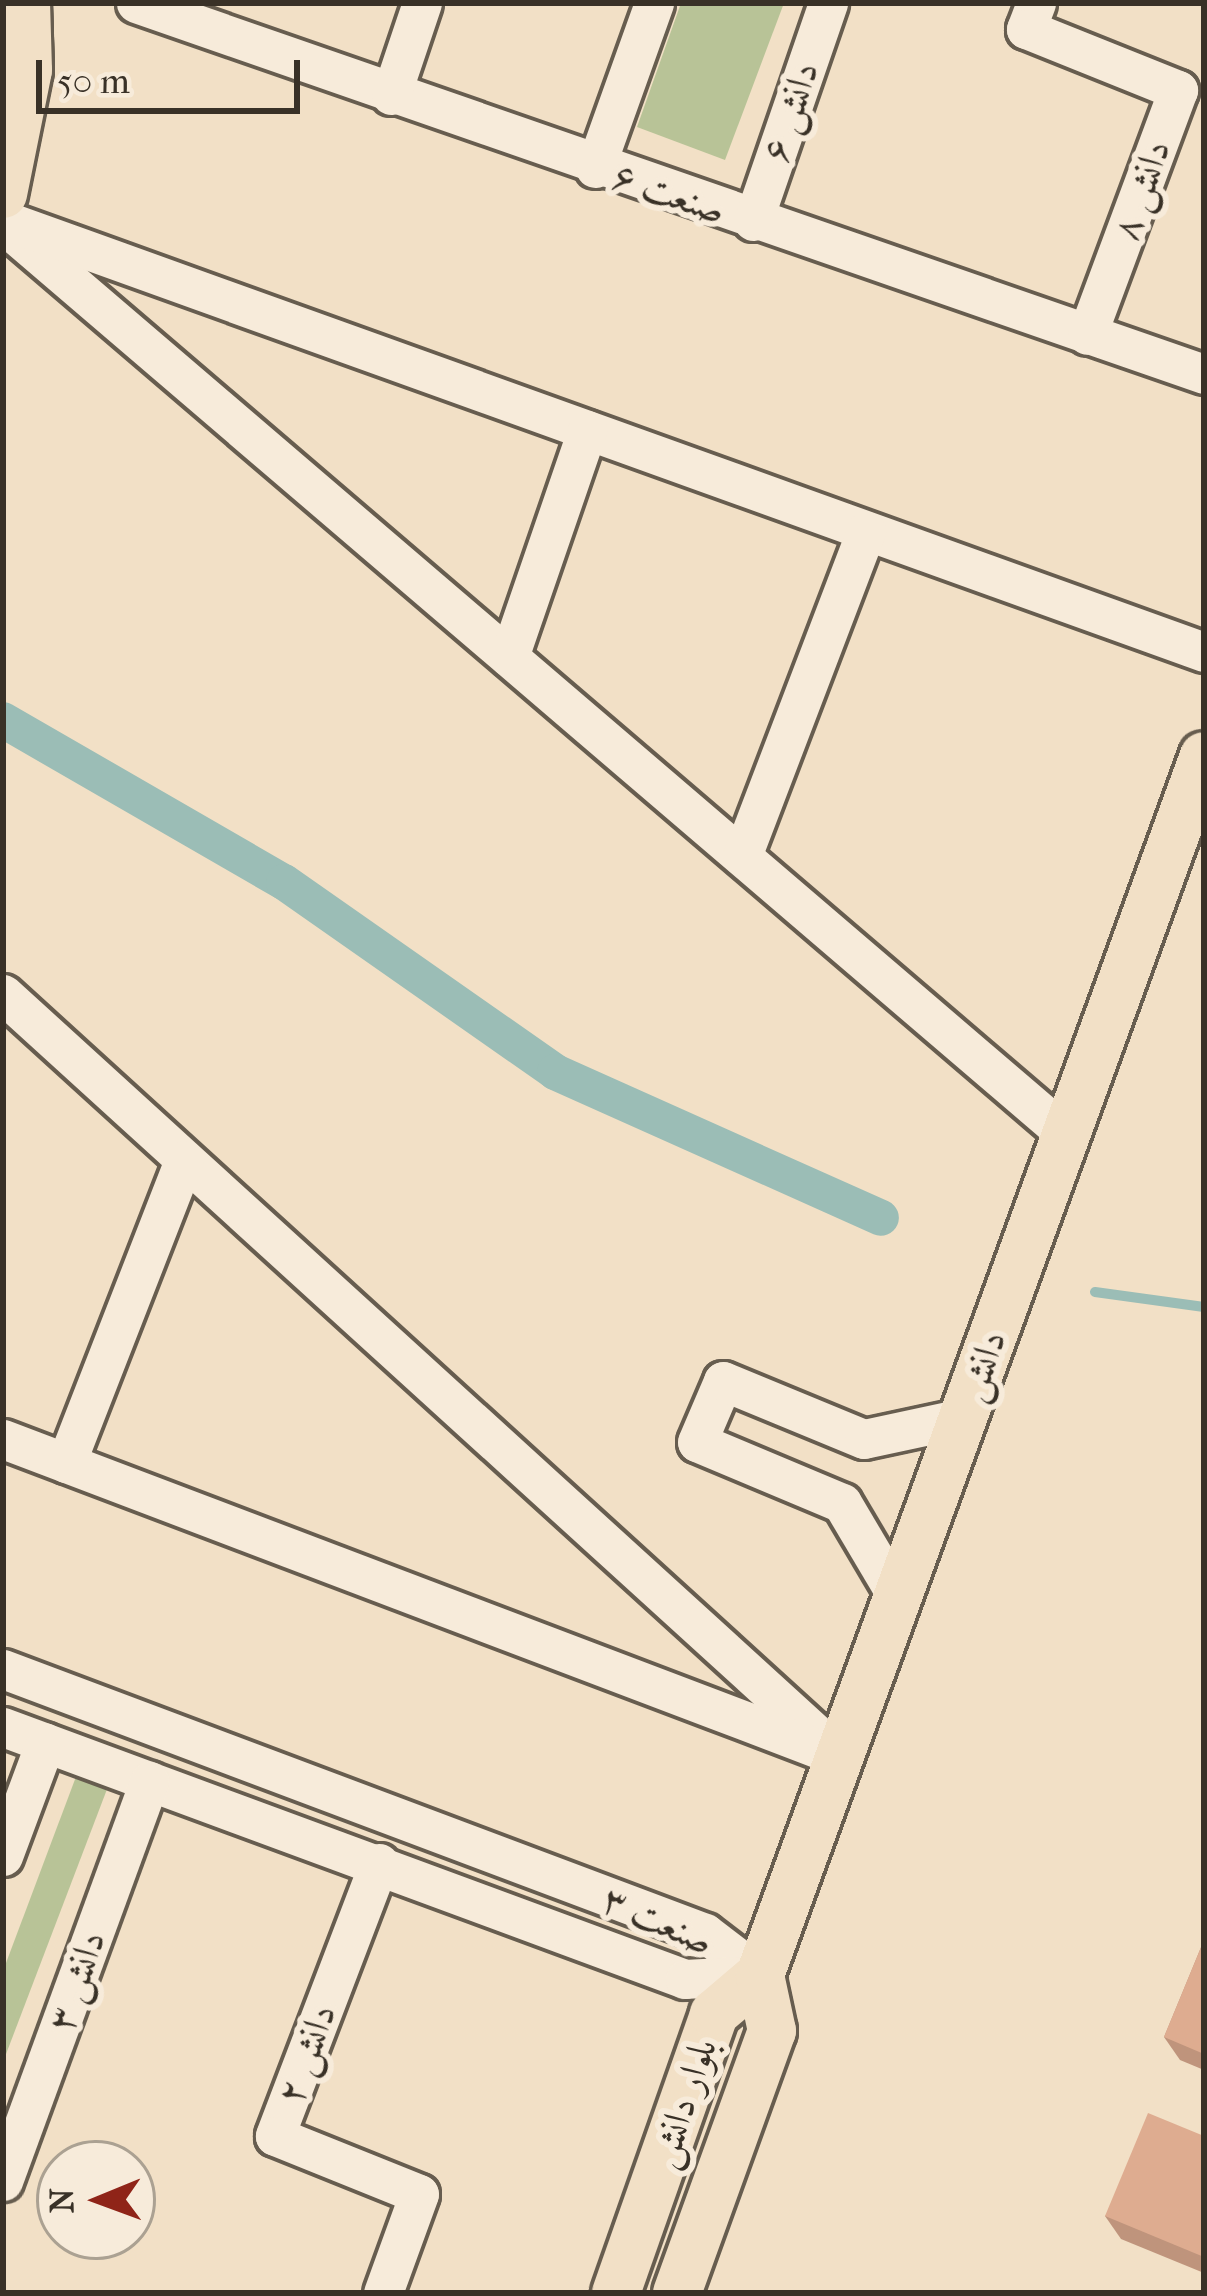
<!DOCTYPE html>
<html>
<head>
<meta charset="utf-8">
<style>
	body { margin:0 }
	#map { position:relative; width:1207px; height:2296px; overflow:hidden; background:#f2e0c6; font-family:"IM FELL French Canon",Amiri,serif }
	div>[style] { position:absolute }
	.green>* { inset:0; background:#b8c397 }
	.stream>* { height:10px; margin:-5px; padding:0 5px; transform-origin:5px; border-radius:5px; background:#9bbdb6 }
	.canal>* { height:36px; margin:-18px; padding:0 18px; transform-origin:18px; border-radius:18px; background:#9bbdb6 }
	.roads { filter:drop-shadow(3px 0 #675d4f) drop-shadow(-3px 0 #675d4f) drop-shadow(0 3px #675d4f) drop-shadow(0 -3px #675d4f) }
	.minor>* { height:39px; margin:-19.5px; padding:0 19.5px; transform-origin:19.5px; border-radius:19.5px; background:#f7ebda }
	.major>* { height:48px; margin:-24px; padding:0 24px; transform-origin:24px; border-radius:24px; background:#f2e0c6 }
	.wall>* { inset:0; background:#bf947c }
	.building>* { inset:0; background:#deac90 }
	span { translate:-50% -50%; white-space:nowrap; text-align:center; line-height:1.15; -webkit-text-stroke:12px #f7ebda; paint-order:stroke }
	.street-label { font-size:39px; color:#393127 }
	.frame { position:absolute; inset:0; border:6px solid #393127; pointer-events:none }
	.north { position:absolute; left:36px; top:2140px; width:120px; height:120px; box-sizing:border-box; background:#f7ebda; border:3px solid #aba192; border-radius:50%; rotate:269deg; font-size:33px; font-weight:700; line-height:48px; text-align:center; color:#393127 }
	.north::after { content:''; display:block; margin:auto; width:42px; height:54px; background:#8f2418; clip-path:polygon(50% 0,100% 100%,50% 72%,0 100%) }
	.scale { position:absolute; left:36px; top:60px; width:264px; height:54px; box-sizing:border-box; border:6px solid #393127; border-top:0; padding-left:15px; font-size:36px; line-height:42px; white-space:nowrap; color:#393127; -webkit-text-stroke:9px #f7ebda; paint-order:stroke }
</style>
</head>
<body>
<div id="map">
	<div class="green">
		<div style="clip-path:polygon(681px 3px,784px 3px,725px 160px,637px 127px)"></div>
		<div style="clip-path:polygon(77px 1774px,109px 1784px,3px 2062px,3px 1971px)"></div>
	</div>
	<div class="stream">
		<div style="left:1095px;top:1292px;width:110px;rotate:7.8deg"></div>
	</div>
	<div class="canal">
		<div style="left:3px;top:720px;width:324px;rotate:30deg"></div>
		<div style="left:284px;top:882px;width:331px;rotate:35deg"></div>
		<div style="left:555px;top:1072px;width:357px;rotate:24.1deg"></div>
	</div>
	<div class="roads">
		<div class="minor">
			<div style="left:136px;top:3px;width:1131px;rotate:19.16deg"></div>
			<div style="left:1036px;top:3px;width:28px;rotate:111deg"></div>
			<div style="left:1026px;top:29px;width:164px;rotate:21.9deg"></div>
			<div style="left:1178px;top:90px;width:261px;rotate:110.4deg"></div>
			<div style="left:391px;top:95px;width:97px;rotate:-71.4deg"></div>
			<div style="left:595px;top:168px;width:175px;rotate:-70.3deg"></div>
			<div style="left:753px;top:221px;width:231px;rotate:-71deg"></div>
			<div style="left:3px;top:224px;width:1399px;rotate:40.57deg"></div>
			<div style="left:18px;top:225px;width:1261px;rotate:19.8deg"></div>
			<div style="left:509px;top:657px;width:240px;rotate:-71deg"></div>
			<div style="left:742px;top:856px;width:348px;rotate:-69.1deg"></div>
			<div style="left:3px;top:994px;width:1132px;rotate:42.31deg"></div>
			<div style="left:3px;top:1439px;width:871px;rotate:20.79deg"></div>
			<div style="left:66px;top:1463px;width:325px;rotate:-68.7deg"></div>
			<div style="left:897px;top:1596px;width:108px;rotate:-120.6deg"></div>
			<div style="left:842px;top:1503px;width:157px;rotate:-157.2deg"></div>
			<div style="left:697px;top:1442px;width:66px;rotate:-66.9deg"></div>
			<div style="left:723px;top:1381px;width:152px;rotate:22.4deg"></div>
			<div style="left:864px;top:1439px;width:100px;rotate:-12.1deg"></div>
			<div style="left:3px;top:1669px;width:750px;rotate:20.61deg"></div>
			<div style="left:705px;top:1933px;width:69px;rotate:37.4deg"></div>
			<div style="left:3px;top:1727px;width:727px;rotate:20.28deg"></div>
			<div style="left:685px;top:1979px;width:75px;rotate:-3.1deg"></div>
			<div style="left:3px;top:1856px;width:121px;rotate:-69.6deg"></div>
			<div style="left:379px;top:1863px;width:292px;rotate:110.9deg"></div>
			<div style="left:275px;top:2136px;width:155px;rotate:21.9deg"></div>
			<div style="left:419px;top:2194px;width:105px;rotate:110deg"></div>
			<div style="left:3px;top:2181px;width:426px;rotate:-69.9deg"></div>
		</div>
		<div class="major">
			<div style="left:3px;top:194px;width:126px;rotate:-78.6deg"></div>
			<div style="left:28px;top:70px;width:67px;rotate:-91.7deg"></div>
			<div style="left:616px;top:2293px;width:296px;rotate:-70.6deg"></div>
			<div style="left:714px;top:2014px;width:60px;rotate:-40.3deg"></div>
			<div style="left:760px;top:1975px;width:1297px;rotate:-69.99deg"></div>
			<div style="left:677px;top:2293px;width:279px;rotate:-70.1deg"></div>
			<div style="left:772px;top:2031px;width:57px;rotate:-102.1deg"></div>
		</div>
	</div>
	<div class="wall">
		<div style="clip-path:polygon(1204px 1940px,1204px 2070px,1180px 2060px,1164px 2037px)"></div>
		<div style="clip-path:polygon(1204px 2136px,1204px 2273px,1121px 2239px,1105px 2216px)"></div>
	</div>
	<div class="building">
		<div style="clip-path:polygon(1204px 1940px,1204px 2054px,1164px 2037px)"></div>
		<div style="clip-path:polygon(1148px 2113px,1204px 2136px,1204px 2257px,1105px 2216px)"></div>
	</div>
	<div class="street-label">
		<span style="left:790px;top:112px;rotate:-71deg">دانش ۶</span>
		<span style="left:1141px;top:190px;rotate:-70deg">دانش ۸</span>
		<span style="left:669px;top:193px;rotate:19deg">صنعت ۶</span>
		<span style="left:982px;top:1366px;rotate:-70deg">دانش</span>
		<span style="left:658px;top:1920px;rotate:24deg">صنعت ۳</span>
		<span style="left:76px;top:1981px;rotate:-70deg">دانش ۳</span>
		<span style="left:306px;top:2054px;rotate:-69deg">دانش ۲</span>
		<span style="left:683px;top:2103px;rotate:-71deg">بلوار دانش</span>
	</div>
	<div class="frame"></div>
	<div class="north">N</div>
	<div class="scale">50 m</div>
</div>
</body>
</html>
